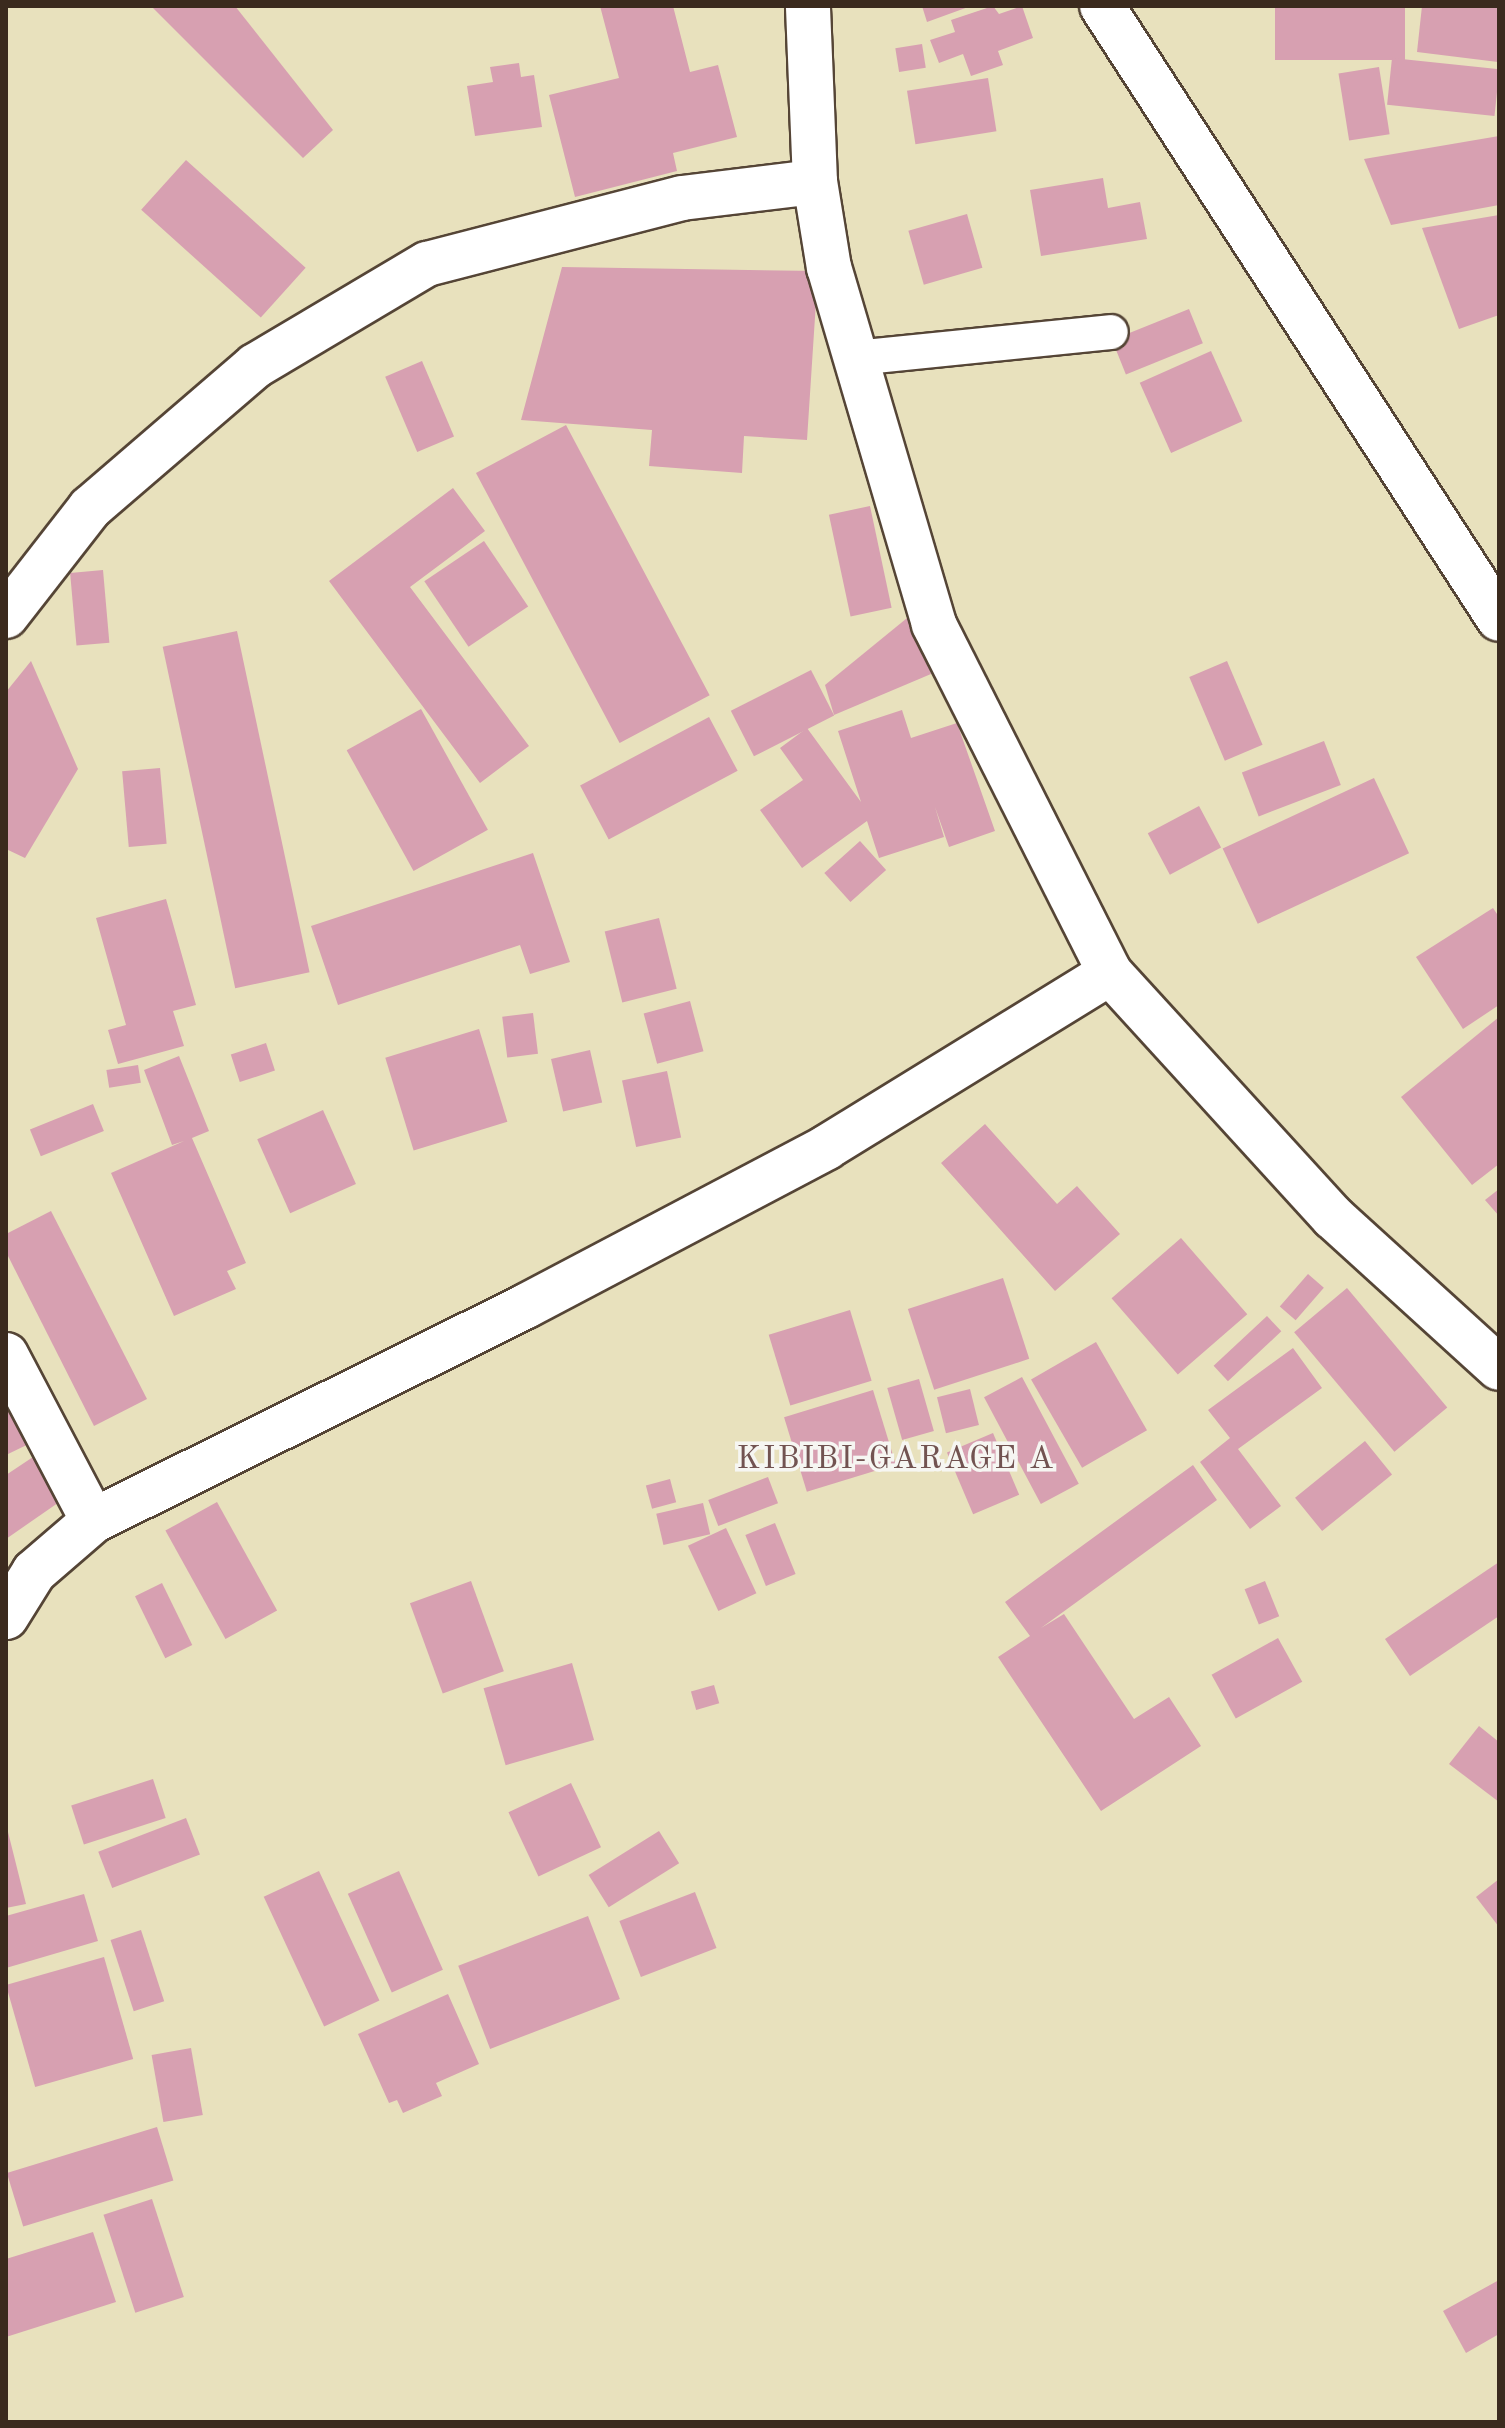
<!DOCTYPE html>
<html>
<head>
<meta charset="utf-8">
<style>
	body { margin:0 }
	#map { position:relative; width:1505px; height:2428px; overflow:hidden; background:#e8e1bd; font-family:"Old Standard TT",serif }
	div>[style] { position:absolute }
	.building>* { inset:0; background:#d7a0b1; transform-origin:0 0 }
	.roads { filter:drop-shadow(2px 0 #554536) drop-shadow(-2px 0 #554536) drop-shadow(0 2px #554536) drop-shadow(0 -2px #554536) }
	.lane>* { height:34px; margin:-17px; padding:0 17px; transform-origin:17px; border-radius:17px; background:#fff }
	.street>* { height:44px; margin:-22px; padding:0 22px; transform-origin:22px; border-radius:22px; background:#fff }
	.secondary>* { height:44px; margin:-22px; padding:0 22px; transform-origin:22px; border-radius:22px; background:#fff }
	span { translate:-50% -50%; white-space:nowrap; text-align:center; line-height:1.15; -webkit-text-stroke:7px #f6f6f2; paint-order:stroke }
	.quarter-label { font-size:32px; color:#725351; letter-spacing:2px }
	.frame { position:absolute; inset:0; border:8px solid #3b2a1e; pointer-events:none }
</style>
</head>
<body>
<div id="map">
	<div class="building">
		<div style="clip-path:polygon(151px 6px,235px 6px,333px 130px,303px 158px)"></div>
		<div style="clip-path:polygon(600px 6px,673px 6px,690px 72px,718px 65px,737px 137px,673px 153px,677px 171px,575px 197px,549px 95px,619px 78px)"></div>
		<div style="clip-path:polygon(922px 6px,971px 6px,927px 22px)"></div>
		<div style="clip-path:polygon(993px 6px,999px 14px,1022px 6px,1033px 38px,998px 51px,1003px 65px,971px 76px,963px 54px,939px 63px,930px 40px,955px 32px,951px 20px)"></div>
		<div style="left:1275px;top:6px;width:130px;height:54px"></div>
		<div style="clip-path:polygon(1422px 6px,1499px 6px,1498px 62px,1417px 52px)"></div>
		<div style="left:922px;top:44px;width:24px;height:27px;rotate:81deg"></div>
		<div style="left:1392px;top:58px;width:108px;height:47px;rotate:6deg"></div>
		<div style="clip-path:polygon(519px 63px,521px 77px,534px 75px,542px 127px,475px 136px,467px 86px,493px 82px,490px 67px)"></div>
		<div style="left:1379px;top:67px;width:68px;height:41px;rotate:81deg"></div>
		<div style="left:988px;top:78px;width:54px;height:82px;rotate:81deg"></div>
		<div style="clip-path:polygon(1499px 136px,1499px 205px,1391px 225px,1364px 159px)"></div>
		<div style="left:186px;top:160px;width:161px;height:67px;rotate:42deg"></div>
		<div style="clip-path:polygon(1103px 178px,1108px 208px,1140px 202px,1147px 239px,1041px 256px,1030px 190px)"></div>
		<div style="left:967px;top:214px;width:56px;height:61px;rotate:74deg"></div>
		<div style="clip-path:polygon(1499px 215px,1499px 315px,1459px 329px,1422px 228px)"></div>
		<div style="clip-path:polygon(562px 267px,818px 271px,807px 440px,744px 436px,742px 473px,649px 466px,652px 430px,521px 420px)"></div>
		<div style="left:1189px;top:309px;width:37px;height:83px;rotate:68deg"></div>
		<div style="left:1211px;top:351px;width:77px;height:78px;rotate:66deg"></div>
		<div style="left:422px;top:361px;width:82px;height:40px;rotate:67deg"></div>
		<div style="left:566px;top:425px;width:306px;height:102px;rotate:62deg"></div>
		<div style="clip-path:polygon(453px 488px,485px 531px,410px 587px,529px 746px,480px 783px,329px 581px)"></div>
		<div style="left:870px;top:506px;width:104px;height:42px;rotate:78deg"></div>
		<div style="left:484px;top:541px;width:79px;height:72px;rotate:56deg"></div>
		<div style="left:103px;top:570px;width:73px;height:33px;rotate:85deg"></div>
		<div style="clip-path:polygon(912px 614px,931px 674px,834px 715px,825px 685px)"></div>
		<div style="left:237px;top:631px;width:349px;height:76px;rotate:78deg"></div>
		<div style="clip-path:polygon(31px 661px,78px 769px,25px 858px,6px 849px,6px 692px)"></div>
		<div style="left:1227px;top:661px;width:91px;height:41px;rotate:67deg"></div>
		<div style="left:811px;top:670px;width:51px;height:90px;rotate:63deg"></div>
		<div style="left:421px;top:709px;width:138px;height:85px;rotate:61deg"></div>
		<div style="clip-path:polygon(902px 710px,911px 738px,957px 723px,995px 831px,949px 847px,935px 807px,944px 837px,879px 858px,867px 821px,802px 868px,760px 810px,803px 780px,780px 748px,807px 728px,861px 802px,838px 731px)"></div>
		<div style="left:709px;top:717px;width:61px;height:146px;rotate:62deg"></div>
		<div style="left:1324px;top:741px;width:47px;height:88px;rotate:69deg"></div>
		<div style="left:160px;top:768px;width:76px;height:38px;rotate:85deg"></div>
		<div style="left:1374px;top:778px;width:83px;height:167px;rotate:65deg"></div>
		<div style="left:1199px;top:806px;width:47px;height:58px;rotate:62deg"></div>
		<div style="left:860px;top:841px;width:39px;height:48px;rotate:48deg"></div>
		<div style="clip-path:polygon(533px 853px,570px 962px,530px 974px,520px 945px,338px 1005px,311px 926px)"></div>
		<div style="clip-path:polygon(166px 899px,196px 1005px,173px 1011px,184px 1046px,118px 1064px,108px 1030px,126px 1025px,96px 918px)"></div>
		<div style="clip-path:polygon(1493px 908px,1499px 917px,1499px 1005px,1463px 1029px,1416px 957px)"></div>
		<div style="left:659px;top:918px;width:73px;height:56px;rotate:76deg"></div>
		<div style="left:690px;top:1001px;width:52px;height:48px;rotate:75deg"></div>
		<div style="left:533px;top:1013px;width:41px;height:31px;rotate:83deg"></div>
		<div style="clip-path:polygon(1499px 1017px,1499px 1164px,1472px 1185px,1401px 1097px)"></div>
		<div style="left:479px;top:1029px;width:97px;height:98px;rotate:73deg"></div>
		<div style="left:266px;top:1043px;width:29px;height:37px;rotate:72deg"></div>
		<div style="left:590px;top:1050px;width:54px;height:40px;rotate:77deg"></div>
		<div style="clip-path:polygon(179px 1056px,209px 1131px,192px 1138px,246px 1263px,227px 1271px,236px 1289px,174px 1316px,111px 1173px,184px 1141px,172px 1145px,144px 1070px)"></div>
		<div style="left:138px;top:1065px;width:18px;height:32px;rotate:81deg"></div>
		<div style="left:667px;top:1071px;width:68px;height:46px;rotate:78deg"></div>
		<div style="left:93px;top:1104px;width:29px;height:68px;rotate:68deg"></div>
		<div style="left:323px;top:1110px;width:81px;height:72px;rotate:66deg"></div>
		<div style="clip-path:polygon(985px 1124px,1057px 1204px,1077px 1186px,1120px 1234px,1055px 1291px,941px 1163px)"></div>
		<div style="clip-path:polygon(1499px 1189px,1499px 1216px,1485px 1200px)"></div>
		<div style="clip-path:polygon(51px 1211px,147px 1399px,94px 1426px,6px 1252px,6px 1234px)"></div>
		<div style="left:1181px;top:1238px;width:101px;height:92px;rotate:49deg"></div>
		<div style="left:1308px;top:1274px;width:21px;height:43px;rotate:41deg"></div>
		<div style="left:1003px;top:1278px;width:85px;height:100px;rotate:72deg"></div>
		<div style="left:1347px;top:1288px;width:156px;height:69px;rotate:50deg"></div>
		<div style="left:850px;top:1310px;width:74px;height:85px;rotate:73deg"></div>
		<div style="left:1267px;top:1316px;width:21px;height:73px;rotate:47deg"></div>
		<div style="left:1096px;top:1342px;width:102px;height:75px;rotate:60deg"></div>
		<div style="clip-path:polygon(1293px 1348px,1322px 1388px,1238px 1449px,1281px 1506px,1250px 1529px,1200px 1462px,1230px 1438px,1208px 1410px)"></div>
		<div style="left:1022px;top:1377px;width:121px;height:43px;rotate:62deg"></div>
		<div style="left:919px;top:1379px;width:54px;height:33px;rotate:74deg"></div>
		<div style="clip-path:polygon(6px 1381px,37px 1440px,6px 1455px)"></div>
		<div style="left:970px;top:1389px;width:37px;height:34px;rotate:76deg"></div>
		<div style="left:873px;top:1390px;width:78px;height:93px;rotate:73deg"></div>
		<div style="left:993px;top:1433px;width:67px;height:50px;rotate:67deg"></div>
		<div style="left:1365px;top:1441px;width:43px;height:90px;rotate:51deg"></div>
		<div style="clip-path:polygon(36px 1455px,65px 1498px,6px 1539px,6px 1475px)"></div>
		<div style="clip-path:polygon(1193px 1465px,1217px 1500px,1041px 1628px,1064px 1614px,1134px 1719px,1169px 1697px,1201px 1746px,1101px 1811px,998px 1657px,1030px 1636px,1005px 1602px)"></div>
		<div style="left:768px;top:1477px;width:28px;height:64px;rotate:69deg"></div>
		<div style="left:670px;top:1479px;width:24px;height:25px;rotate:75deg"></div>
		<div style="left:217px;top:1502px;width:124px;height:59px;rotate:61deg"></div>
		<div style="left:703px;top:1503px;width:32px;height:48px;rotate:77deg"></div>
		<div style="left:775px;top:1523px;width:55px;height:32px;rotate:68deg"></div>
		<div style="left:726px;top:1528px;width:72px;height:42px;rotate:65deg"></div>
		<div style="clip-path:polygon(1499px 1562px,1499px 1616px,1410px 1676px,1385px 1639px)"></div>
		<div style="left:471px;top:1581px;width:96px;height:65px;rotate:70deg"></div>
		<div style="left:1265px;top:1581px;width:38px;height:22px;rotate:68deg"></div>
		<div style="left:162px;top:1583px;width:69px;height:30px;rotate:64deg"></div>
		<div style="left:1278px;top:1638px;width:50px;height:76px;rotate:61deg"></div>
		<div style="left:572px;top:1663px;width:80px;height:92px;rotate:74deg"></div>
		<div style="left:714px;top:1685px;width:19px;height:24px;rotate:74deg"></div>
		<div style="clip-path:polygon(1479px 1726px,1499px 1742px,1499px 1802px,1449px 1764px)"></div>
		<div style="left:153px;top:1779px;width:41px;height:86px;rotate:72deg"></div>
		<div style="left:571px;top:1783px;width:71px;height:69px;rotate:65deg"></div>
		<div style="left:186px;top:1818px;width:39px;height:94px;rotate:69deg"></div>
		<div style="clip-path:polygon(6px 1824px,26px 1904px,6px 1908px)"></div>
		<div style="left:659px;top:1831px;width:38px;height:83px;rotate:58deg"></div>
		<div style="left:319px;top:1871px;width:143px;height:61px;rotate:65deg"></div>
		<div style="left:399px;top:1871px;width:108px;height:56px;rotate:66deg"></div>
		<div style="clip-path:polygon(1499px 1879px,1499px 1927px,1476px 1897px)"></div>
		<div style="left:695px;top:1892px;width:60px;height:81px;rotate:69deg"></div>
		<div style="clip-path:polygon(84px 1894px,98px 1941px,6px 1968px,6px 1916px)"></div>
		<div style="left:588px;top:1916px;width:89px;height:139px;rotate:69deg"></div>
		<div style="left:141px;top:1930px;width:75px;height:32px;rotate:72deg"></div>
		<div style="left:104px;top:1957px;width:106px;height:102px;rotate:74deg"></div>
		<div style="clip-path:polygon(448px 1994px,479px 2064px,436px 2083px,442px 2096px,403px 2113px,397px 2100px,389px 2103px,358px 2034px)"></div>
		<div style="left:191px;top:2048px;width:68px;height:40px;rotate:80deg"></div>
		<div style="left:157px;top:2127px;width:56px;height:157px;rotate:73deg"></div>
		<div style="left:152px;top:2199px;width:103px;height:51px;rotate:72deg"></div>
		<div style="clip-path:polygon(93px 2232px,116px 2302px,6px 2337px,6px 2259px)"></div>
		<div style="clip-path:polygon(1499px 2280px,1499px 2334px,1466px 2353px,1443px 2311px)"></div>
	</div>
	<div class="roads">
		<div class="lane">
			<div style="left:855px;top:358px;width:257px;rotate:-5.8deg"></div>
		</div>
		<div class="street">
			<div style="left:6px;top:616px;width:137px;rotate:-52.1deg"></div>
			<div style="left:90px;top:508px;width:218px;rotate:-40.7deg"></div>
			<div style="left:255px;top:366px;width:200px;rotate:-30.7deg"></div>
			<div style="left:427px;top:264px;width:263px;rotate:-14.5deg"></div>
			<div style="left:682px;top:198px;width:134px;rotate:-6.9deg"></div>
			<div style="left:6px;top:1355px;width:187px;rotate:62.3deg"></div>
		</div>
		<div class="secondary">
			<div style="left:1102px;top:6px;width:730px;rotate:57.07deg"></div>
			<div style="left:1110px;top:973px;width:331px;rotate:47.6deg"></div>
			<div style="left:1333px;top:1217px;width:224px;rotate:42.3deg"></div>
			<div style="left:6px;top:1617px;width:53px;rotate:-58.1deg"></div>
			<div style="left:34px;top:1572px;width:78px;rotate:-40.8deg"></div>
			<div style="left:93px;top:1521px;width:483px;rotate:-26.4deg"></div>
			<div style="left:526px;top:1306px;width:340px;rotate:-27.8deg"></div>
			<div style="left:827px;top:1147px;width:332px;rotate:-31.6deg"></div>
			<div style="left:1110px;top:973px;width:391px;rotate:-116.8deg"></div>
			<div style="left:934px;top:624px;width:371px;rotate:-106.4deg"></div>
			<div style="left:829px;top:268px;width:87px;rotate:-99.2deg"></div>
			<div style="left:815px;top:182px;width:176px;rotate:-92.3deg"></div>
		</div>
	</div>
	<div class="quarter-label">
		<span style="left:896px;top:1460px">KIBIBI-GARAGE A</span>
	</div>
	<div class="frame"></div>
</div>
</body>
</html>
